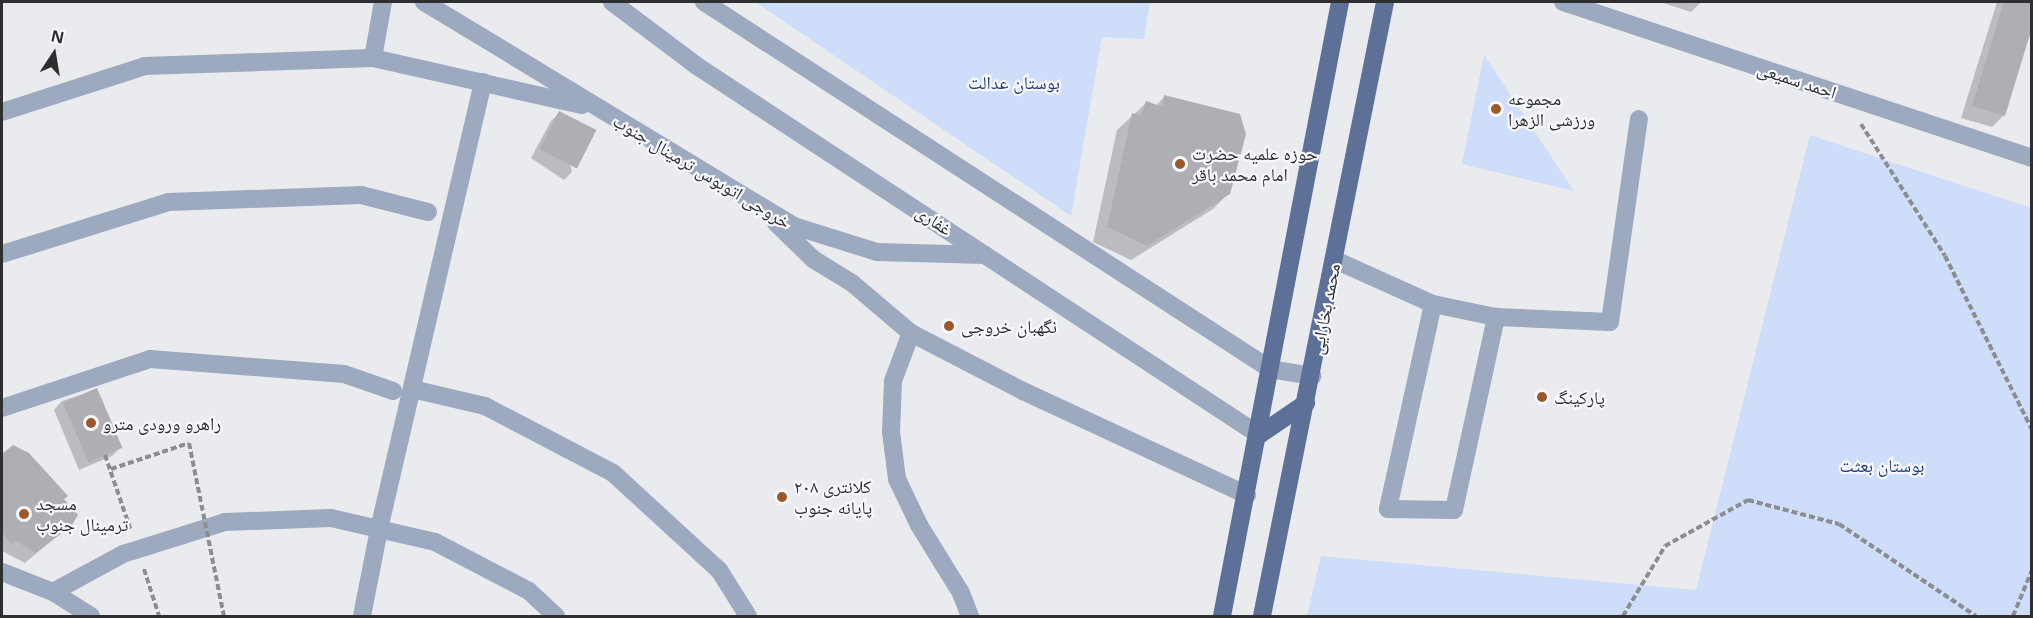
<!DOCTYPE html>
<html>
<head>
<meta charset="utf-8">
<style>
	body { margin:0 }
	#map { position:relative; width:2033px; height:618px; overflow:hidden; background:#e9ebef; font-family:"Noto Sans","Noto Naskh Arabic",sans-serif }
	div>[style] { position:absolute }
	.green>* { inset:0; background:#ceddf9 }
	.shadow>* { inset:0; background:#0003 }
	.building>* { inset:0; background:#adafb3; transform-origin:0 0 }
	.path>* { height:4px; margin-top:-2px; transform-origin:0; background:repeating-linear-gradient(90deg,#8b8d8f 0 6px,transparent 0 9px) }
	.minor>* { height:18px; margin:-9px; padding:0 9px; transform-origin:9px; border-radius:9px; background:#9da9bf }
	.major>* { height:18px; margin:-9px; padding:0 9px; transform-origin:9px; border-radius:9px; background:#5d7198 }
	.path-bridge>* { height:4px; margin-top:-2px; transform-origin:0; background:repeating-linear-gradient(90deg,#8b8d8f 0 6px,transparent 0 9px) }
	.dots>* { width:16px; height:16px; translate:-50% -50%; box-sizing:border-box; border:3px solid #f6f8fd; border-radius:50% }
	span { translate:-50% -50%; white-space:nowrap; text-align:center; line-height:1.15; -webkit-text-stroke:4.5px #f6f8fd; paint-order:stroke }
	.street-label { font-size:18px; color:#2e2f30 }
	.park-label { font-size:18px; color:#203c78 }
	.poi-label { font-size:18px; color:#2e2f30 }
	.left { translate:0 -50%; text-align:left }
	.frame { position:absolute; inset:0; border:3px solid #2e2f30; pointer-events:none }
	.north { position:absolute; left:24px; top:24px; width:60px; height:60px; -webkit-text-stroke:4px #f6f8fd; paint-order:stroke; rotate:12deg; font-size:16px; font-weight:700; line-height:24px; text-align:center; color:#2e2f30 }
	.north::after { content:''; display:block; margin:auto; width:21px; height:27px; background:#2e2f30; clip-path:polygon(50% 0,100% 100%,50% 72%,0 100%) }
</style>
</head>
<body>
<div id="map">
	<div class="green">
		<div style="clip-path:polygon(755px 2px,1150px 2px,1144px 39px,1102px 37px,1071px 216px)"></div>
		<div style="clip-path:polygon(1484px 55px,1574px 191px,1462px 164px)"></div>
		<div style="clip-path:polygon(1810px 135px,2031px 208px,2031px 616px,1307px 616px,1321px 556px,1696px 590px)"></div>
	</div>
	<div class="shadow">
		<div style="clip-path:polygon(1660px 2px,1701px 2px,1691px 12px)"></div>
		<div style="clip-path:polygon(1997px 2px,2032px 2px,2032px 26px,2004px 115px,1992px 127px,1961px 118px)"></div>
		<div style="clip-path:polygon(1164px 97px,1229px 193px,1213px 209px,1131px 260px,1093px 242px,1117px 130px,1146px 103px,1156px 106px)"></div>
		<div style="clip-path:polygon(559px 113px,572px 172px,564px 180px,531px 158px,551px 121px)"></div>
		<div style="clip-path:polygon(96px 390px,120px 448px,112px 456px,79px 470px,54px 410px,62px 401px)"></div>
		<div style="clip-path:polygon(13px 447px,63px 499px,70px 524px,25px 563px,2px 551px,2px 456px)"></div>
	</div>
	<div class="building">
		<div style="clip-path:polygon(2004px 2px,2031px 2px,2031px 31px,2005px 116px,1972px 106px)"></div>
		<div style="clip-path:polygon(1164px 95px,1240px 114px,1246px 134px,1230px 194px,1147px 246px,1107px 227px,1132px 113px,1141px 116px,1146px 101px,1163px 107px)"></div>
		<div style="left:559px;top:111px;width:42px;height:43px;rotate:27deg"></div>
		<div style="left:97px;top:388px;width:65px;height:37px;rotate:67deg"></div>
		<div style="clip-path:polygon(13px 445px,29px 453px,68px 496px,64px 499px,78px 515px,72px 525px,36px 553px,15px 540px,11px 544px,2px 532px,2px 454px)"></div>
	</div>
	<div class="path">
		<div style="left:1861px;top:124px;width:156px;rotate:57.5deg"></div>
		<div style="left:1945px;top:256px;width:195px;rotate:63.4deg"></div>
		<div style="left:105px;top:455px;width:80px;rotate:71.1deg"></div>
		<div style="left:111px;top:469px;width:82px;rotate:-18.4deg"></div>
		<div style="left:144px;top:569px;width:49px;rotate:72.3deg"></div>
		<div style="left:1623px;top:616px;width:82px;rotate:-59deg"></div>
		<div style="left:1665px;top:546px;width:95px;rotate:-29deg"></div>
		<div style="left:1748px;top:500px;width:94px;rotate:14.8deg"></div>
		<div style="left:1839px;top:524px;width:165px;rotate:33.9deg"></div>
		<div style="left:2013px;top:616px;width:50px;rotate:-67.6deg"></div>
	</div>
	<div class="minor">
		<div style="left:424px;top:2px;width:433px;rotate:31.2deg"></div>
		<div style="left:794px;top:226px;width:87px;rotate:17.4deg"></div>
		<div style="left:877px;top:252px;width:108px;rotate:1.6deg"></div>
		<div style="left:612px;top:2px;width:106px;rotate:37deg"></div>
		<div style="left:697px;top:66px;width:672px;rotate:33.29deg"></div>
		<div style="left:704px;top:2px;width:675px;rotate:32.96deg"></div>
		<div style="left:1270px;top:369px;width:43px;rotate:9.5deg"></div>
		<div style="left:1563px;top:2px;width:494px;rotate:18.4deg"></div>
		<div style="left:373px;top:58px;width:57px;rotate:-79.9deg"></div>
		<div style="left:2px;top:112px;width:150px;rotate:-17.8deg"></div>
		<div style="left:145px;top:66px;width:228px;rotate:-2deg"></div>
		<div style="left:373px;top:58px;width:214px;rotate:12.7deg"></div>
		<div style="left:776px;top:223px;width:52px;rotate:44.2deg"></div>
		<div style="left:813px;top:259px;width:46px;rotate:31.6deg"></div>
		<div style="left:852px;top:283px;width:77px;rotate:40.3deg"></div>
		<div style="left:911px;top:333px;width:126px;rotate:27.4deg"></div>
		<div style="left:1023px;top:391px;width:247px;rotate:24.9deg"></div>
		<div style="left:2px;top:254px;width:175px;rotate:-17.3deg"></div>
		<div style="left:169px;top:202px;width:192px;rotate:-2.1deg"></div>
		<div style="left:361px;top:195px;width:69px;rotate:14.2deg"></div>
		<div style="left:1335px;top:260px;width:107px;rotate:24.2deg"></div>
		<div style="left:1433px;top:304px;width:64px;rotate:11.7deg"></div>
		<div style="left:1433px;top:304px;width:210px;rotate:102.4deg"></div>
		<div style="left:1388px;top:509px;width:66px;rotate:0.9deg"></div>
		<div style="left:1454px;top:510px;width:198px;rotate:-77.7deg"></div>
		<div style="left:1496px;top:317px;width:114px;rotate:2.5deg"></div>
		<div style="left:1610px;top:322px;width:205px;rotate:-81.9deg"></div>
		<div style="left:911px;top:333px;width:51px;rotate:110.6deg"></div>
		<div style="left:893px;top:381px;width:51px;rotate:92.2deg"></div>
		<div style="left:891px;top:432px;width:47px;rotate:82.7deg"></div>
		<div style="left:897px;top:479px;width:51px;rotate:64.4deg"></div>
		<div style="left:919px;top:525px;width:80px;rotate:58.3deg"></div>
		<div style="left:961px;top:593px;width:25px;rotate:69deg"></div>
		<div style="left:412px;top:389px;width:75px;rotate:13.1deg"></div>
		<div style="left:485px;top:406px;width:144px;rotate:27.6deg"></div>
		<div style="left:613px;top:473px;width:144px;rotate:42.5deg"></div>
		<div style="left:719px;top:570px;width:54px;rotate:57.8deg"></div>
		<div style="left:2px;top:408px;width:156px;rotate:-18.3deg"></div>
		<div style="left:150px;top:359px;width:195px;rotate:4.4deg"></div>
		<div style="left:344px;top:374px;width:52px;rotate:19.1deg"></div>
		<div style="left:2px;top:572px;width:55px;rotate:21.4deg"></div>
		<div style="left:53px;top:592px;width:45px;rotate:32.3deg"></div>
		<div style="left:53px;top:592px;width:80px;rotate:-28.5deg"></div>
		<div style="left:123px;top:554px;width:107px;rotate:-17.4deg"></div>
		<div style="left:225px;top:522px;width:106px;rotate:-2.2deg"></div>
		<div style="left:331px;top:518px;width:107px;rotate:13deg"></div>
		<div style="left:435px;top:542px;width:106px;rotate:27.5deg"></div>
		<div style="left:529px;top:591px;width:37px;rotate:43deg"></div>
		<div style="left:362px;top:616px;width:89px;rotate:-78.9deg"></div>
		<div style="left:379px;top:529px;width:459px;rotate:-76.9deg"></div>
	</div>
	<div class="major">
		<div style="left:1259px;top:435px;width:57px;rotate:-34.2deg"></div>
		<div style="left:1222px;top:616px;width:625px;rotate:-79.12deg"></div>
		<div style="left:1262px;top:616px;width:626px;rotate:-78.67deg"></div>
	</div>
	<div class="path-bridge">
		<div style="left:189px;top:443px;width:177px;rotate:78.6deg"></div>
	</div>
	<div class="dots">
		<div style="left:1496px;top:109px;background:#9c5829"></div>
		<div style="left:1180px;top:164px;background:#9c5829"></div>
		<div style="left:949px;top:326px;background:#9c5829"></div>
		<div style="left:1542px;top:397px;background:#9c5829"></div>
		<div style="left:91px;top:423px;background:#9c5829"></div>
		<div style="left:782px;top:497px;background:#9c5829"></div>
		<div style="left:24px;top:514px;background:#9c5829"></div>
	</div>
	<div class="street-label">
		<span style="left:1797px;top:80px;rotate:18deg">احمد سمیعی</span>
		<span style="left:702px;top:171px;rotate:31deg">خروجی اتوبوس ترمینال جنوب</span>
		<span style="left:934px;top:220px;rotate:33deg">غفاری</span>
		<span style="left:1325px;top:309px;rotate:-79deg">محمد بخارایی</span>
	</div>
	<div class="park-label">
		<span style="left:1014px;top:82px">بوستان عدالت</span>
		<span style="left:1882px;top:465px">بوستان بعثت</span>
	</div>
	<div class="poi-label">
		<span class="left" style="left:1508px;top:109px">مجموعه<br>ورزشی الزهرا</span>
		<span class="left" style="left:1192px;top:164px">حوزه علمیه حضرت<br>امام محمد باقر</span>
		<span class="left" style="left:961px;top:326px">نگهبان خروجی</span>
		<span class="left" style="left:1554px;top:397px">پارکینگ</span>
		<span class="left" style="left:103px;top:423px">راهرو ورودی مترو</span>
		<span class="left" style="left:794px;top:497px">کلانتری ۲۰۸<br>پایانه جنوب</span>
		<span class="left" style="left:36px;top:514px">مسجد<br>ترمینال جنوب</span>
	</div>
	<div class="frame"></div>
	<div class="north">N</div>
</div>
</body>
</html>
